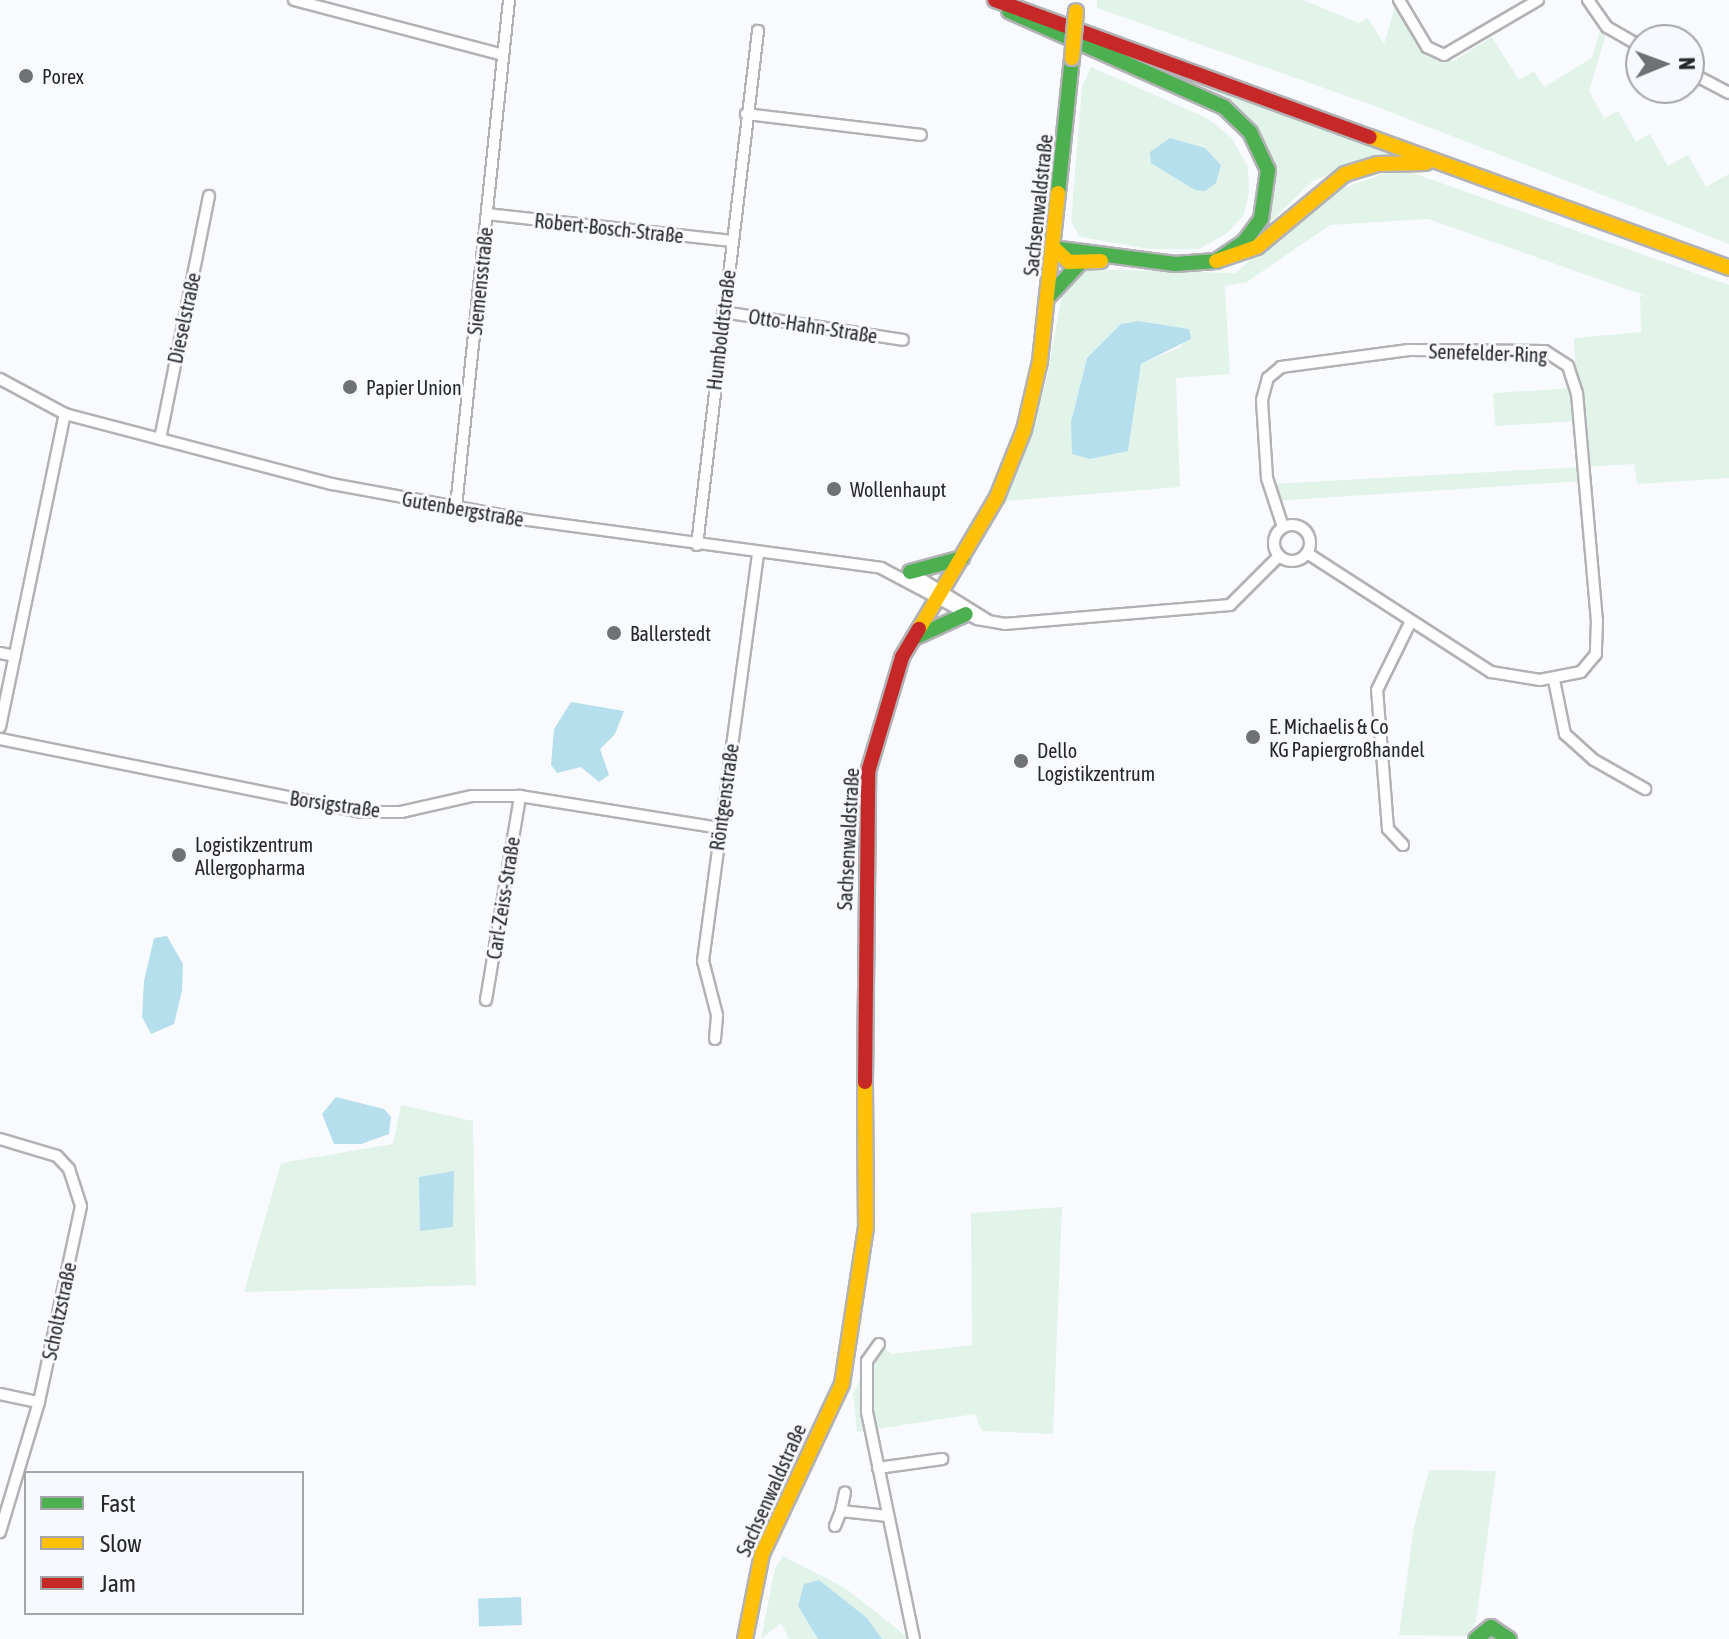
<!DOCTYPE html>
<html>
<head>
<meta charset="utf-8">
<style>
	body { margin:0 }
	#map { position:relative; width:1729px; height:1639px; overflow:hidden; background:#f9fafe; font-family:"Asap Condensed",sans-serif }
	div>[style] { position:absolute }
	.green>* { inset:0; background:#e2f3ea }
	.water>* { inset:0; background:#b6dfee; transform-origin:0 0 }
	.roads { filter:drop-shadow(2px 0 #b2b2b5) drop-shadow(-2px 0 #b2b2b5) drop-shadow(0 2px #b2b2b5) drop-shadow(0 -2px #b2b2b5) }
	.street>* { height:10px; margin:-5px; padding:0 5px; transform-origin:5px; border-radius:5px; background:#fefeff }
	.street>.ring { margin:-5px; padding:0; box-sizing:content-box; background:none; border:10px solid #fefeff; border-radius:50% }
	.fast>* { height:14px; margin:-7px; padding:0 7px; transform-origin:7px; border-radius:7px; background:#4caf50 }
	.slow>* { height:14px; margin:-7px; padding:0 7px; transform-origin:7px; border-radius:7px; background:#ffc107 }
	.jam>* { height:14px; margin:-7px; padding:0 7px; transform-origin:7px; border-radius:7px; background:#c62828 }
	.bridges { filter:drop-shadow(2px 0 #b2b2b5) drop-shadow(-2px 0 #b2b2b5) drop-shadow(0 2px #b2b2b5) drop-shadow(0 -2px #b2b2b5) }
	.slow-bridge>* { height:14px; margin:-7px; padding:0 7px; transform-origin:7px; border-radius:7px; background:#ffc107 }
	.dots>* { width:22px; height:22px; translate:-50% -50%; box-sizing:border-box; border:4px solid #f8f9ff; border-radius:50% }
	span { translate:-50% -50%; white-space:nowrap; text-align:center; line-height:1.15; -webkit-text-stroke:6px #f8f9ff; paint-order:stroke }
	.poi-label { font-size:20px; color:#262729 }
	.left { translate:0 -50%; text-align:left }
	.street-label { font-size:20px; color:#262729 }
	.legend { position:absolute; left:24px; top:1471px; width:280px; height:144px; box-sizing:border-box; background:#f8f9ff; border:2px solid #a4a5a9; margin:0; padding:10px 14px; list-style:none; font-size:24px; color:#262729 }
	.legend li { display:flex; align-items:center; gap:16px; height:40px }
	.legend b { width:40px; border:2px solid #a4a5a9 }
	.north { position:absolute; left:1625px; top:24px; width:80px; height:80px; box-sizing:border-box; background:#f8f9ff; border:2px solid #a4a5a9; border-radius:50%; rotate:89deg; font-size:22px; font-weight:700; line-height:32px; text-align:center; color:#262729 }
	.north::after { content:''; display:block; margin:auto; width:28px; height:36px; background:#707174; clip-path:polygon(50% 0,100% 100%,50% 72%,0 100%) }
</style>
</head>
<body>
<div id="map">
	<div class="green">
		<div style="clip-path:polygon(1097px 0,1303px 0,1359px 23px,1368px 18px,1384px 44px,1396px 4px,1422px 53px,1453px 61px,1492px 37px,1519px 80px,1534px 71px,1544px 87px,1592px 58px,1601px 27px,1607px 31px,1589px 91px,1604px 118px,1618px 111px,1636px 142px,1650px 134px,1668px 166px,1688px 155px,1706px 187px,1729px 174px,1729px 244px,1372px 105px,1097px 8px)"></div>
		<div style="clip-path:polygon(1161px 66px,1403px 154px,1368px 157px,1313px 181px,1246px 245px,1272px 195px,1268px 150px,1209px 90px)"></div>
		<div style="clip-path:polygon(1091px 67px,1207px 118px,1232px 138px,1248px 167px,1249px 191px,1244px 215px,1226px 234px,1199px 249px,1149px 249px,1080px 237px,1071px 222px,1082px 87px)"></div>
		<div style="clip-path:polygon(evenodd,1386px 173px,1413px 173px,1729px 285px,1729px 478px,1637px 484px,1634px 464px,1584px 467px,1584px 481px,1271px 501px,1268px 484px,1583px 467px,1579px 421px,1495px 426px,1493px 393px,1576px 388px,1574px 338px,1641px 332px,1640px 295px,1652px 298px,1428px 219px,1330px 225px,1247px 282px,1225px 286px,1230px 374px,1176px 378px,1180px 487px,1005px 501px,1046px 383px,1064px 283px,1076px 269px,1236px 273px,1318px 197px,1386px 173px,1139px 321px,1188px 329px,1181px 347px,1141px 364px,1128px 451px,1071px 422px,1087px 358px,1139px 321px)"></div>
		<div style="clip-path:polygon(401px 1105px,473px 1121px,476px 1285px,244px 1292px,281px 1163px,393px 1144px)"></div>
		<div style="clip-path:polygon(1062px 1207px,1053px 1434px,982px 1431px,975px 1414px,857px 1432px,853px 1393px,879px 1344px,892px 1354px,972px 1345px,971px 1213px)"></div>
		<div style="clip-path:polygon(1429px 1470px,1496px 1471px,1476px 1622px,1466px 1636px,1399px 1635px,1414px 1527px)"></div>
		<div style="clip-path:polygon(783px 1556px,845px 1588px,910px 1639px,882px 1639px,819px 1580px,798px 1606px,818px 1639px,789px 1639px,781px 1623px,761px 1639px,775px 1568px)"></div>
	</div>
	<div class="water">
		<div style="clip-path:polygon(1170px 138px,1205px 148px,1221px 165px,1216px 183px,1205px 191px,1195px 190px,1151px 163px,1150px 152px)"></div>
		<div style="clip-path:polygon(1139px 321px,1189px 329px,1191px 339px,1141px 364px,1128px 451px,1090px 459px,1072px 454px,1071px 422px,1087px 358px,1121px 324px)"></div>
		<div style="clip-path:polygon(571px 702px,624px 711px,615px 734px,600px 749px,609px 775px,599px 782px,581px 767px,557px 773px,551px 765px,554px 729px)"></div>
		<div style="clip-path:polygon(167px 936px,183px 964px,182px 991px,174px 1024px,151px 1034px,142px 1017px,144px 981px,154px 938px)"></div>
		<div style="clip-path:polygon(336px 1097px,384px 1109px,391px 1117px,389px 1134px,361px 1144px,334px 1144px,322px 1114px)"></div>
		<div style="clip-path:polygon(454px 1171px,453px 1227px,420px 1231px,419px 1177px)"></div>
		<div style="clip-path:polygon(819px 1580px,867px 1618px,882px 1639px,818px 1639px,798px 1606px,804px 1584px)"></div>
		<div style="left:521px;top:1597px;width:28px;height:43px;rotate:88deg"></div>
	</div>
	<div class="roads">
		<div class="street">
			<div style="left:294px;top:0;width:216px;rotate:14.7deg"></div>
			<div style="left:1399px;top:0;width:55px;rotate:59.2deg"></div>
			<div style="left:1427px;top:47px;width:19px;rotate:25deg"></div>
			<div style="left:1444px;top:55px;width:109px;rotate:-30.3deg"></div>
			<div style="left:1588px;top:0;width:33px;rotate:55deg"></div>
			<div style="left:1607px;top:27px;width:39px;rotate:30deg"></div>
			<div style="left:1689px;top:72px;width:45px;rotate:27.7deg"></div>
			<div style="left:746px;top:114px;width:176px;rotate:6.8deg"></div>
			<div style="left:487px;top:214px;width:246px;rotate:6.3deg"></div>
			<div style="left:723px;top:312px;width:182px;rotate:8.8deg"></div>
			<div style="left:0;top:379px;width:74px;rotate:28.3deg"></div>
			<div style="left:65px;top:414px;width:276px;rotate:14.7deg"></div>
			<div style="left:332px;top:484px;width:199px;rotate:10.4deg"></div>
			<div style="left:528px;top:520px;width:356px;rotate:7.7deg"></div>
			<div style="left:881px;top:568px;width:109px;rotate:28deg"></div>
			<div style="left:977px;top:619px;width:27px;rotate:10deg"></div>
			<div style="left:1004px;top:624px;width:227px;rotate:-4.8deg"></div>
			<div style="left:1230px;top:605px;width:69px;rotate:-45deg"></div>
			<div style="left:160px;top:439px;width:248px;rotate:-78.6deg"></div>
			<div style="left:456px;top:507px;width:510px;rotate:-84.03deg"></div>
			<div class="ring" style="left:1274px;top:525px;width:26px;height:26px"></div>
			<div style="left:1283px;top:527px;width:52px;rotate:-108.1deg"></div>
			<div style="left:1267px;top:478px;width:78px;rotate:-93.7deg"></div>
			<div style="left:1262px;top:400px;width:23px;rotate:-75deg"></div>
			<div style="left:1268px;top:378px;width:17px;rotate:-40deg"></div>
			<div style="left:1281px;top:367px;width:129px;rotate:-7.6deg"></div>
			<div style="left:1409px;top:350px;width:136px;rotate:0.4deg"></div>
			<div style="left:1545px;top:351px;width:27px;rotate:33deg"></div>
			<div style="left:1568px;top:366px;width:28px;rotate:72deg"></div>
			<div style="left:1577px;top:393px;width:228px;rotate:85deg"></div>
			<div style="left:1597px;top:620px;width:34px;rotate:92deg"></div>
			<div style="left:1596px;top:654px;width:23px;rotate:130deg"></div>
			<div style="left:1581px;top:672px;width:42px;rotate:169deg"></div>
			<div style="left:1540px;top:680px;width:50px;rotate:-170.7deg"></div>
			<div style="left:1491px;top:672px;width:219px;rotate:-147.1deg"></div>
			<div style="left:697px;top:545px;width:518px;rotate:-83.23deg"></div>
			<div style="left:910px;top:572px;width:91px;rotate:31.9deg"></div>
			<div style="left:0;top:653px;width:15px;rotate:11deg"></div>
			<div style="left:1554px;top:680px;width:55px;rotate:78.5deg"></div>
			<div style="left:1565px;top:734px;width:39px;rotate:42deg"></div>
			<div style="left:1594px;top:760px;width:59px;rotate:29.6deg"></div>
			<div style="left:0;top:727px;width:320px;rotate:-78.3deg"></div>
			<div style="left:0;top:739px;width:368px;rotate:11.4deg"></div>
			<div style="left:361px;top:812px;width:40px"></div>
			<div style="left:401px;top:812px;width:73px;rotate:-12.7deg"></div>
			<div style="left:472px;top:796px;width:48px"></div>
			<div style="left:520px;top:796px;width:203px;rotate:9.1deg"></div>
			<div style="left:1403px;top:845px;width:22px;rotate:-133deg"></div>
			<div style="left:1388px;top:829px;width:139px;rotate:-94.5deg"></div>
			<div style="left:1377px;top:690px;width:75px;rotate:-63.8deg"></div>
			<div style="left:486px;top:1000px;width:207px;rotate:-80.5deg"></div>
			<div style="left:715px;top:1039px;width:24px;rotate:-85deg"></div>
			<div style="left:717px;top:1015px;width:56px;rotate:-104.5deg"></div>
			<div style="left:703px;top:961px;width:410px;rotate:-82.3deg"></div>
			<div style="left:0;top:1139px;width:59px;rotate:16.6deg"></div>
			<div style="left:57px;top:1156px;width:18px;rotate:47deg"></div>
			<div style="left:69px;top:1169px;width:39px;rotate:72deg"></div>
			<div style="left:81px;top:1206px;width:200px;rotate:102.1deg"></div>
			<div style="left:39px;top:1402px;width:136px;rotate:106.7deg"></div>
			<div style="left:879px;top:1344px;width:21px;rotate:125deg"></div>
			<div style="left:867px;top:1361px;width:51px;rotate:90deg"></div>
			<div style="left:867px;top:1412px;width:232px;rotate:78.3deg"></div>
			<div style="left:0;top:1394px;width:40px;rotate:12deg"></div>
			<div style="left:878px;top:1468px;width:65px;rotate:-8deg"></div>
			<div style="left:841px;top:1511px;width:19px;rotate:-78deg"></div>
			<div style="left:835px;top:1526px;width:16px;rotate:-68deg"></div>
			<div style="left:841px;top:1511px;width:47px;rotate:6.1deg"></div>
		</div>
		<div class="fast">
			<div style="left:1009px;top:11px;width:235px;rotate:24.1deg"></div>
			<div style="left:1224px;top:107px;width:36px;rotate:44deg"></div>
			<div style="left:1250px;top:132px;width:42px;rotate:64.7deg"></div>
			<div style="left:1268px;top:170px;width:49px;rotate:98.1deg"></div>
			<div style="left:1261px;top:219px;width:29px;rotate:126deg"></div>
			<div style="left:1244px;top:242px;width:34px;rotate:146deg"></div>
			<div style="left:1216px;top:261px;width:41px;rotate:175.8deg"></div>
			<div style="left:1175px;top:264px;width:122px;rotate:-172.5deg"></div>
			<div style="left:1058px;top:193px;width:136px;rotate:-84.1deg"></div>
			<div style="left:1050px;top:295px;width:45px;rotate:-46.8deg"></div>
			<div style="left:910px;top:572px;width:54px;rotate:-15.1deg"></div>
			<div style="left:914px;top:638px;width:57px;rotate:-24.8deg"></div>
			<div style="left:1476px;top:1639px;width:19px;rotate:-39deg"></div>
			<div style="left:1491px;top:1627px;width:22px;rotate:34deg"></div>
		</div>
		<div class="slow">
			<div style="left:1370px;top:137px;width:382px;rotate:20deg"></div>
			<div style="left:1054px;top:248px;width:21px;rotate:43deg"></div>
			<div style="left:1069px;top:262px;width:32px;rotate:-2deg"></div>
			<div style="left:1216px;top:261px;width:43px;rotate:-18.9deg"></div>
			<div style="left:1257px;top:247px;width:114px;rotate:-39.7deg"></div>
			<div style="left:1345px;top:174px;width:34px;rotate:-17deg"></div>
			<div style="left:1377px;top:164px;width:49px;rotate:-1.2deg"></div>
			<div style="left:919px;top:629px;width:153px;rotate:-59.4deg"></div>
			<div style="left:997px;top:497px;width:72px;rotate:-68.1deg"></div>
			<div style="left:1024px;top:430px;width:71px;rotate:-76.9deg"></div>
			<div style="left:1040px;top:361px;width:169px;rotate:-83.9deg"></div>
			<div style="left:745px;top:1639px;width:87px;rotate:-78.7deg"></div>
			<div style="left:762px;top:1554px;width:188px;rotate:-64.8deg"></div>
			<div style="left:842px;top:1384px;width:158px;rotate:-81.3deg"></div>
			<div style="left:866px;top:1228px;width:146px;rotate:-90.4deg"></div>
		</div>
		<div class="jam">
			<div style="left:995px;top:0;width:399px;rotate:20.1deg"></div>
			<div style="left:865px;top:1082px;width:310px;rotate:-89.4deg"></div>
			<div style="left:868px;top:772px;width:120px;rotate:-73.5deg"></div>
			<div style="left:902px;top:657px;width:33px;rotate:-59deg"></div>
		</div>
	</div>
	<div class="bridges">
		<div class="slow-bridge">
			<div style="left:1072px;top:58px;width:47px;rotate:-85.1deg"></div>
		</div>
	</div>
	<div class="dots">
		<div style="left:26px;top:76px;background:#707174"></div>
		<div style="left:350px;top:387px;background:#707174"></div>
		<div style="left:834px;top:489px;background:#707174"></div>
		<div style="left:614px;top:633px;background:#707174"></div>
		<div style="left:1253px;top:737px;background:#707174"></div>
		<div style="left:1021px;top:761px;background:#707174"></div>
		<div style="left:179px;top:855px;background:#707174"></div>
	</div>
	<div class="poi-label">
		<span class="left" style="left:42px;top:76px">Porex</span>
		<span class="left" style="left:366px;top:387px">Papier Union</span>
		<span class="left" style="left:850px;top:489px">Wollenhaupt</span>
		<span class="left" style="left:630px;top:633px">Ballerstedt</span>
		<span class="left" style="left:1269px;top:738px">E. Michaelis &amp; Co<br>KG Papiergroßhandel</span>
		<span class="left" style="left:1037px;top:762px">Dello<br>Logistikzentrum</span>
		<span class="left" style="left:195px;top:856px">Logistikzentrum<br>Allergopharma</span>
	</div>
	<div class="street-label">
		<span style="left:1038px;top:205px;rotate:-84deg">Sachsenwaldstraße</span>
		<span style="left:609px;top:228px;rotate:6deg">Robert-Bosch-Straße</span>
		<span style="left:480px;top:281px;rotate:-84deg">Siemensstraße</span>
		<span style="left:184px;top:318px;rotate:-78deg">Dieselstraße</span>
		<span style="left:813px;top:326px;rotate:9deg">Otto-Hahn-Straße</span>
		<span style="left:721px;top:330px;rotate:-83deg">Humboldtstraße</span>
		<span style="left:1488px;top:353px;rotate:2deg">Senefelder-Ring</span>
		<span style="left:463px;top:509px;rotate:10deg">Gutenbergstraße</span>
		<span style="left:724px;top:797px;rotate:-82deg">Röntgenstraße</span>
		<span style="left:335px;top:804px;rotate:8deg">Borsigstraße</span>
		<span style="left:848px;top:839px;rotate:-87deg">Sachsenwaldstraße</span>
		<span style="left:503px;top:898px;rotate:-81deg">Carl-Zeiss-Straße</span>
		<span style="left:59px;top:1311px;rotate:-78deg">Scholtzstraße</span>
		<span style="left:771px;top:1490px;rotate:-66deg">Sachsenwaldstraße</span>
	</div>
	<ul class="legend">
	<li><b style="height:10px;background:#4caf50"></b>Fast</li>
	<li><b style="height:10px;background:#ffc107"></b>Slow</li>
	<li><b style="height:10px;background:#c62828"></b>Jam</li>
	</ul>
	<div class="north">N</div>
</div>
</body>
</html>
